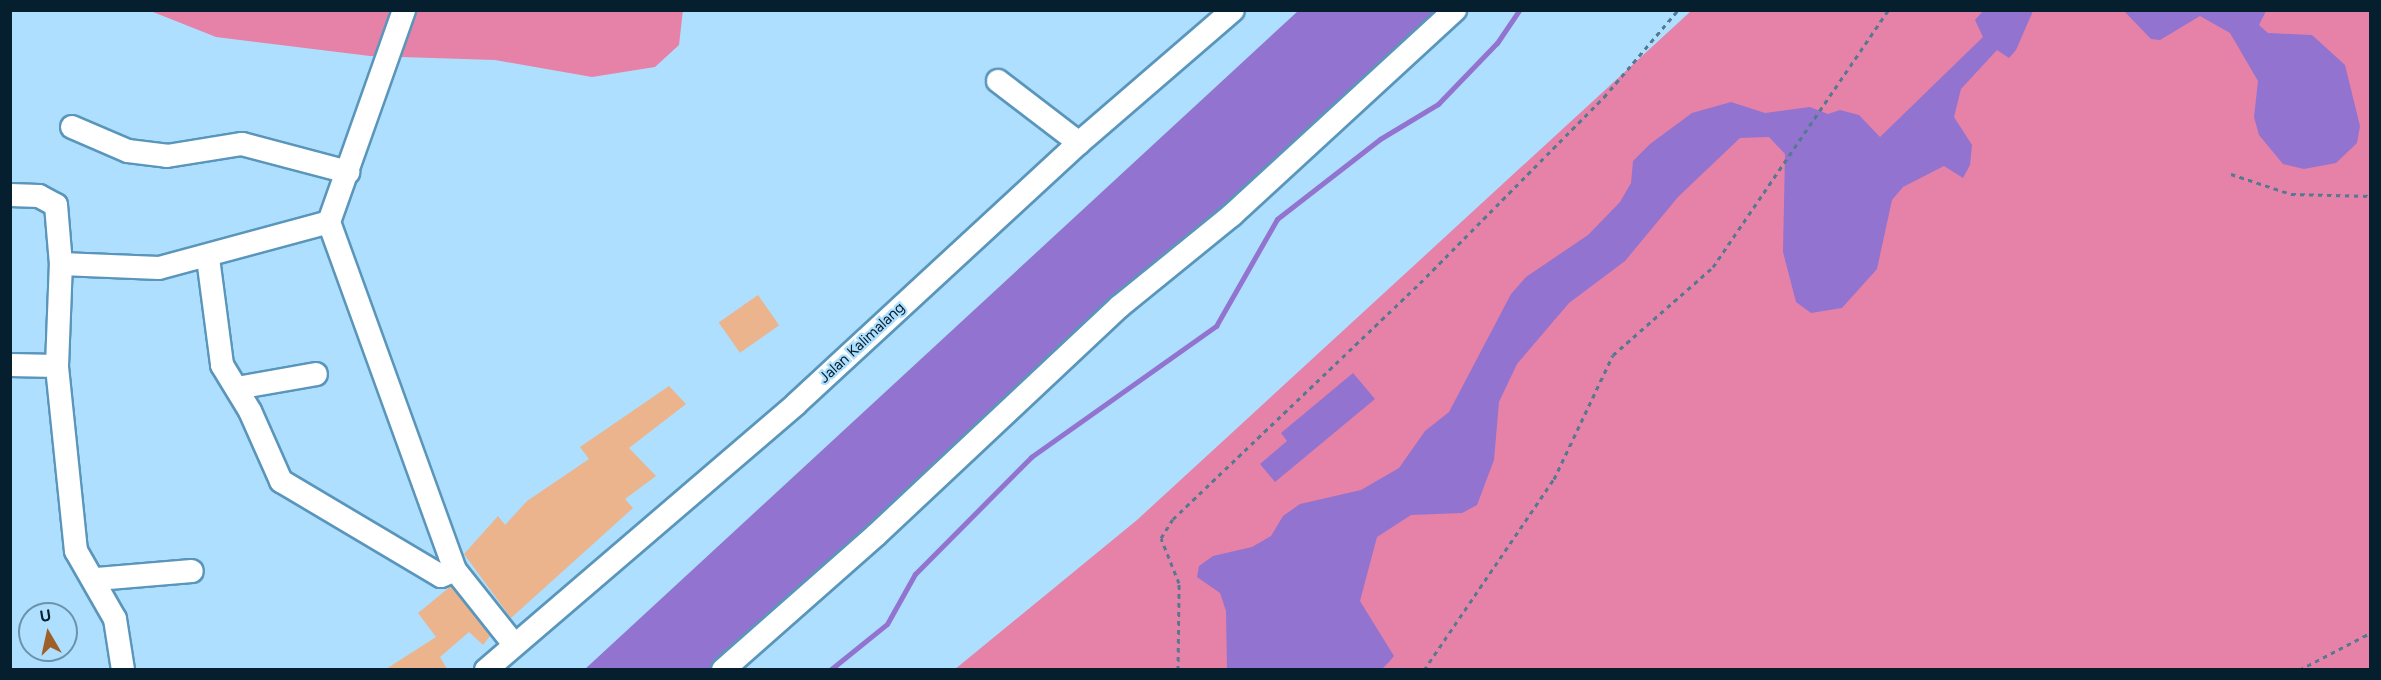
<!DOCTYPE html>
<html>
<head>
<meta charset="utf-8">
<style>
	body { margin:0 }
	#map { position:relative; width:2381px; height:680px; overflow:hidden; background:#aedfff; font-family:Figtree,sans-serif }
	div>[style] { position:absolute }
	.green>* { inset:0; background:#e682a7 }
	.water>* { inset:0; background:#9273cf }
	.stream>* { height:5px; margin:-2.5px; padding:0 2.5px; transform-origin:2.5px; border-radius:2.5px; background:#9273cf }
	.building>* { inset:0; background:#ebb48c; transform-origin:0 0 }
	.path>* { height:3px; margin-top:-1.5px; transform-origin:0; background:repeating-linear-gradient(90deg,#557990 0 4.5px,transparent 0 9px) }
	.roads { filter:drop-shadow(2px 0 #5a96bb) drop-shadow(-2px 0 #5a96bb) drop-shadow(0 2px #5a96bb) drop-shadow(0 -2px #5a96bb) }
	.minor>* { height:22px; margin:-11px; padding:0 11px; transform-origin:11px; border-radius:11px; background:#fff }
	span { translate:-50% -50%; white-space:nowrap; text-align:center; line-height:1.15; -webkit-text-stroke:4.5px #aedfff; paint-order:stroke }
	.street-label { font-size:15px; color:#061f2e }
	.frame { position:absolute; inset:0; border:12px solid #061f2e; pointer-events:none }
	.north { position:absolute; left:18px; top:602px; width:60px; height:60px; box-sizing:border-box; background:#aedfff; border:2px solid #6b92ab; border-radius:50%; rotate:351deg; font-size:16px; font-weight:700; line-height:24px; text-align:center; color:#061f2e }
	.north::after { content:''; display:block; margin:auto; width:21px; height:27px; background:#9f5f28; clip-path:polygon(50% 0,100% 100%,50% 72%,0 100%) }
</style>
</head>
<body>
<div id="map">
	<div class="green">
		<div style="clip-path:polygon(683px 10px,679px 45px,655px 67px,592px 77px,495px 60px,370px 56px,216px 37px,153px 12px)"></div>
		<div style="clip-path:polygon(1691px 11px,2370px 11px,2370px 669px,954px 670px,1137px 520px)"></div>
	</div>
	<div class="water">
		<div style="clip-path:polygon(1298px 11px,1455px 11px,722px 669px,584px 670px)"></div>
		<div style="clip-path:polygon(1983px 11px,2033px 11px,2016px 50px,2009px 58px,1997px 50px,1961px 89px,1954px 117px,1972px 145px,1970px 165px,1963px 178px,1944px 166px,1903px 187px,1892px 200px,1877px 269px,1842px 308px,1811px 313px,1796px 302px,1783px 252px,1785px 154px,1769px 137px,1740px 138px,1678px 197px,1625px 261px,1569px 303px,1517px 364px,1499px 402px,1494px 460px,1477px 505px,1462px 513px,1411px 515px,1377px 537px,1360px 601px,1394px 656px,1389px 662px,1381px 670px,1227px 669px,1226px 611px,1220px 593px,1197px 577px,1199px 566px,1213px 556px,1252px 547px,1271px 536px,1283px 516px,1300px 504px,1361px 490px,1399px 468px,1425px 431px,1449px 412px,1511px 294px,1526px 277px,1588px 235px,1620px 202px,1631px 183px,1633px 161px,1650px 144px,1692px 113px,1731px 102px,1765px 113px,1810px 107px,1828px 114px,1840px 110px,1859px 115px,1880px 137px,1983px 37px,1975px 20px)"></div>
		<div style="clip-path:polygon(2124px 11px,2266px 11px,2259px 25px,2268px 33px,2312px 35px,2345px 65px,2360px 126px,2357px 143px,2336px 163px,2304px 169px,2283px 164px,2259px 135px,2254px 117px,2258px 81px,2230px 33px,2200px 16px,2160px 40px,2151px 39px)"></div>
		<div style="clip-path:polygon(1353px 373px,1375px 399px,1275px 482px,1260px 464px,1287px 441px,1281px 433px)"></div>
	</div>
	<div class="stream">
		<div style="left:830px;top:670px;width:73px;rotate:-38.9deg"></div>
		<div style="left:887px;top:624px;width:57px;rotate:-60.8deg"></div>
		<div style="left:915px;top:574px;width:165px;rotate:-45.2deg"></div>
		<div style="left:1031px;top:457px;width:227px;rotate:-35.3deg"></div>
		<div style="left:1216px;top:326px;width:123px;rotate:-60.3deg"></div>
		<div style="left:1277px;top:219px;width:130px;rotate:-37.8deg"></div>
		<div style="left:1380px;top:139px;width:68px;rotate:-31.1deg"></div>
		<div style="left:1438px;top:104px;width:85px;rotate:-46deg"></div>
		<div style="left:1497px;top:43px;width:40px;rotate:-56deg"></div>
	</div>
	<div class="building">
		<div style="left:758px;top:295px;width:37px;height:48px;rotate:55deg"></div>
		<div style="clip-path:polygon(669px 386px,686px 404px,629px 448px,656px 476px,625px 499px,633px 508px,511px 618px,464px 554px,498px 516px,505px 525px,527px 501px,589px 459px,580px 447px)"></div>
		<div style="clip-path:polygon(451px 586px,490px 636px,483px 645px,469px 632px,440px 657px,447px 669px,386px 669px,436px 637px,418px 613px)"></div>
	</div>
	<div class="path">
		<div style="left:2231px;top:174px;width:63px;rotate:18.4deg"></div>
		<div style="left:2291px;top:194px;width:79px;rotate:1.5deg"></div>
		<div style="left:1178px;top:670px;width:87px;rotate:-89.3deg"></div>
		<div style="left:1179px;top:583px;width:48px;rotate:-111.8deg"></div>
		<div style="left:1161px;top:538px;width:22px;rotate:-58deg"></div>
		<div style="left:1173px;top:519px;width:342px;rotate:-43.7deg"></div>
		<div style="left:1420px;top:283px;width:262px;rotate:-45.3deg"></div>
		<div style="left:1604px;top:97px;width:114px;rotate:-49.6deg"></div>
		<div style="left:1424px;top:670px;width:231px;rotate:-55.8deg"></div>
		<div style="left:1554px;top:479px;width:137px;rotate:-64.6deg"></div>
		<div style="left:1613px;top:355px;width:133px;rotate:-41.3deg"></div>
		<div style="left:1713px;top:267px;width:311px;rotate:-55.7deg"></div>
		<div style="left:2299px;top:670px;width:80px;rotate:-27.5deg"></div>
	</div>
	<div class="roads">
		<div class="minor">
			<div style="left:998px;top:81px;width:102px;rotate:37.4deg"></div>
			<div style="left:72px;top:127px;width:61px;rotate:23.2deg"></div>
			<div style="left:128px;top:151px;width:39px;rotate:7deg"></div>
			<div style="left:167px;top:156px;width:76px;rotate:-9.1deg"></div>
			<div style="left:242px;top:144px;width:110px;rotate:14.8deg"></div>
			<div style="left:10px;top:195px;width:29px;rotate:2deg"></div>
			<div style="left:39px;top:196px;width:19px;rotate:28deg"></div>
			<div style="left:56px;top:205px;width:59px;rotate:85.2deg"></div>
			<div style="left:329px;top:222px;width:370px;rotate:70.1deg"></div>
			<div style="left:455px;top:570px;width:93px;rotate:51.5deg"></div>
			<div style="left:208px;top:258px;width:108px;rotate:82.5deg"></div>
			<div style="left:222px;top:365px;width:54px;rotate:58.7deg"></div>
			<div style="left:250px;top:411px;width:77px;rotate:66.1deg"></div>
			<div style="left:281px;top:481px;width:186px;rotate:30.7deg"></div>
			<div style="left:441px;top:576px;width:15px;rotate:-23deg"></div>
			<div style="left:10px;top:365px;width:47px;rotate:1.2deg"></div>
			<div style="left:237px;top:388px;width:80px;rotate:-10deg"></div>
			<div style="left:97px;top:579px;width:95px;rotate:-4.8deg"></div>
			<div style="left:123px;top:670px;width:52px;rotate:-98.9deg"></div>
			<div style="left:115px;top:619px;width:78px;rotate:-119.8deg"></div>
			<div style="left:76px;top:551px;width:186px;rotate:-95.9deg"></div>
			<div style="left:57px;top:366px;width:102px;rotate:-87.8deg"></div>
			<div style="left:61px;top:264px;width:98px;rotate:2.3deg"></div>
			<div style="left:159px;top:268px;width:176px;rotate:-15.1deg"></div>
			<div style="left:329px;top:222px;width:225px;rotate:-70.5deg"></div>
			<div style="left:486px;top:670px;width:408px;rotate:-40.6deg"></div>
			<div style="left:796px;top:404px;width:385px;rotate:-42.7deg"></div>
			<div style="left:1079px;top:143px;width:203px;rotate:-40.8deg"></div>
			<div style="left:723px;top:670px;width:204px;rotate:-41.4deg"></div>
			<div style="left:876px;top:535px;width:335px;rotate:-43.2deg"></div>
			<div style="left:1120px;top:306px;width:144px;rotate:-39.1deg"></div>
			<div style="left:1232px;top:215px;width:303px;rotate:-42.6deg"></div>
		</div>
	</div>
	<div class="street-label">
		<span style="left:862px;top:343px;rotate:-43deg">Jalan Kalimalang</span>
	</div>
	<div class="frame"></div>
	<div class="north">U</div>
</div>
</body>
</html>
